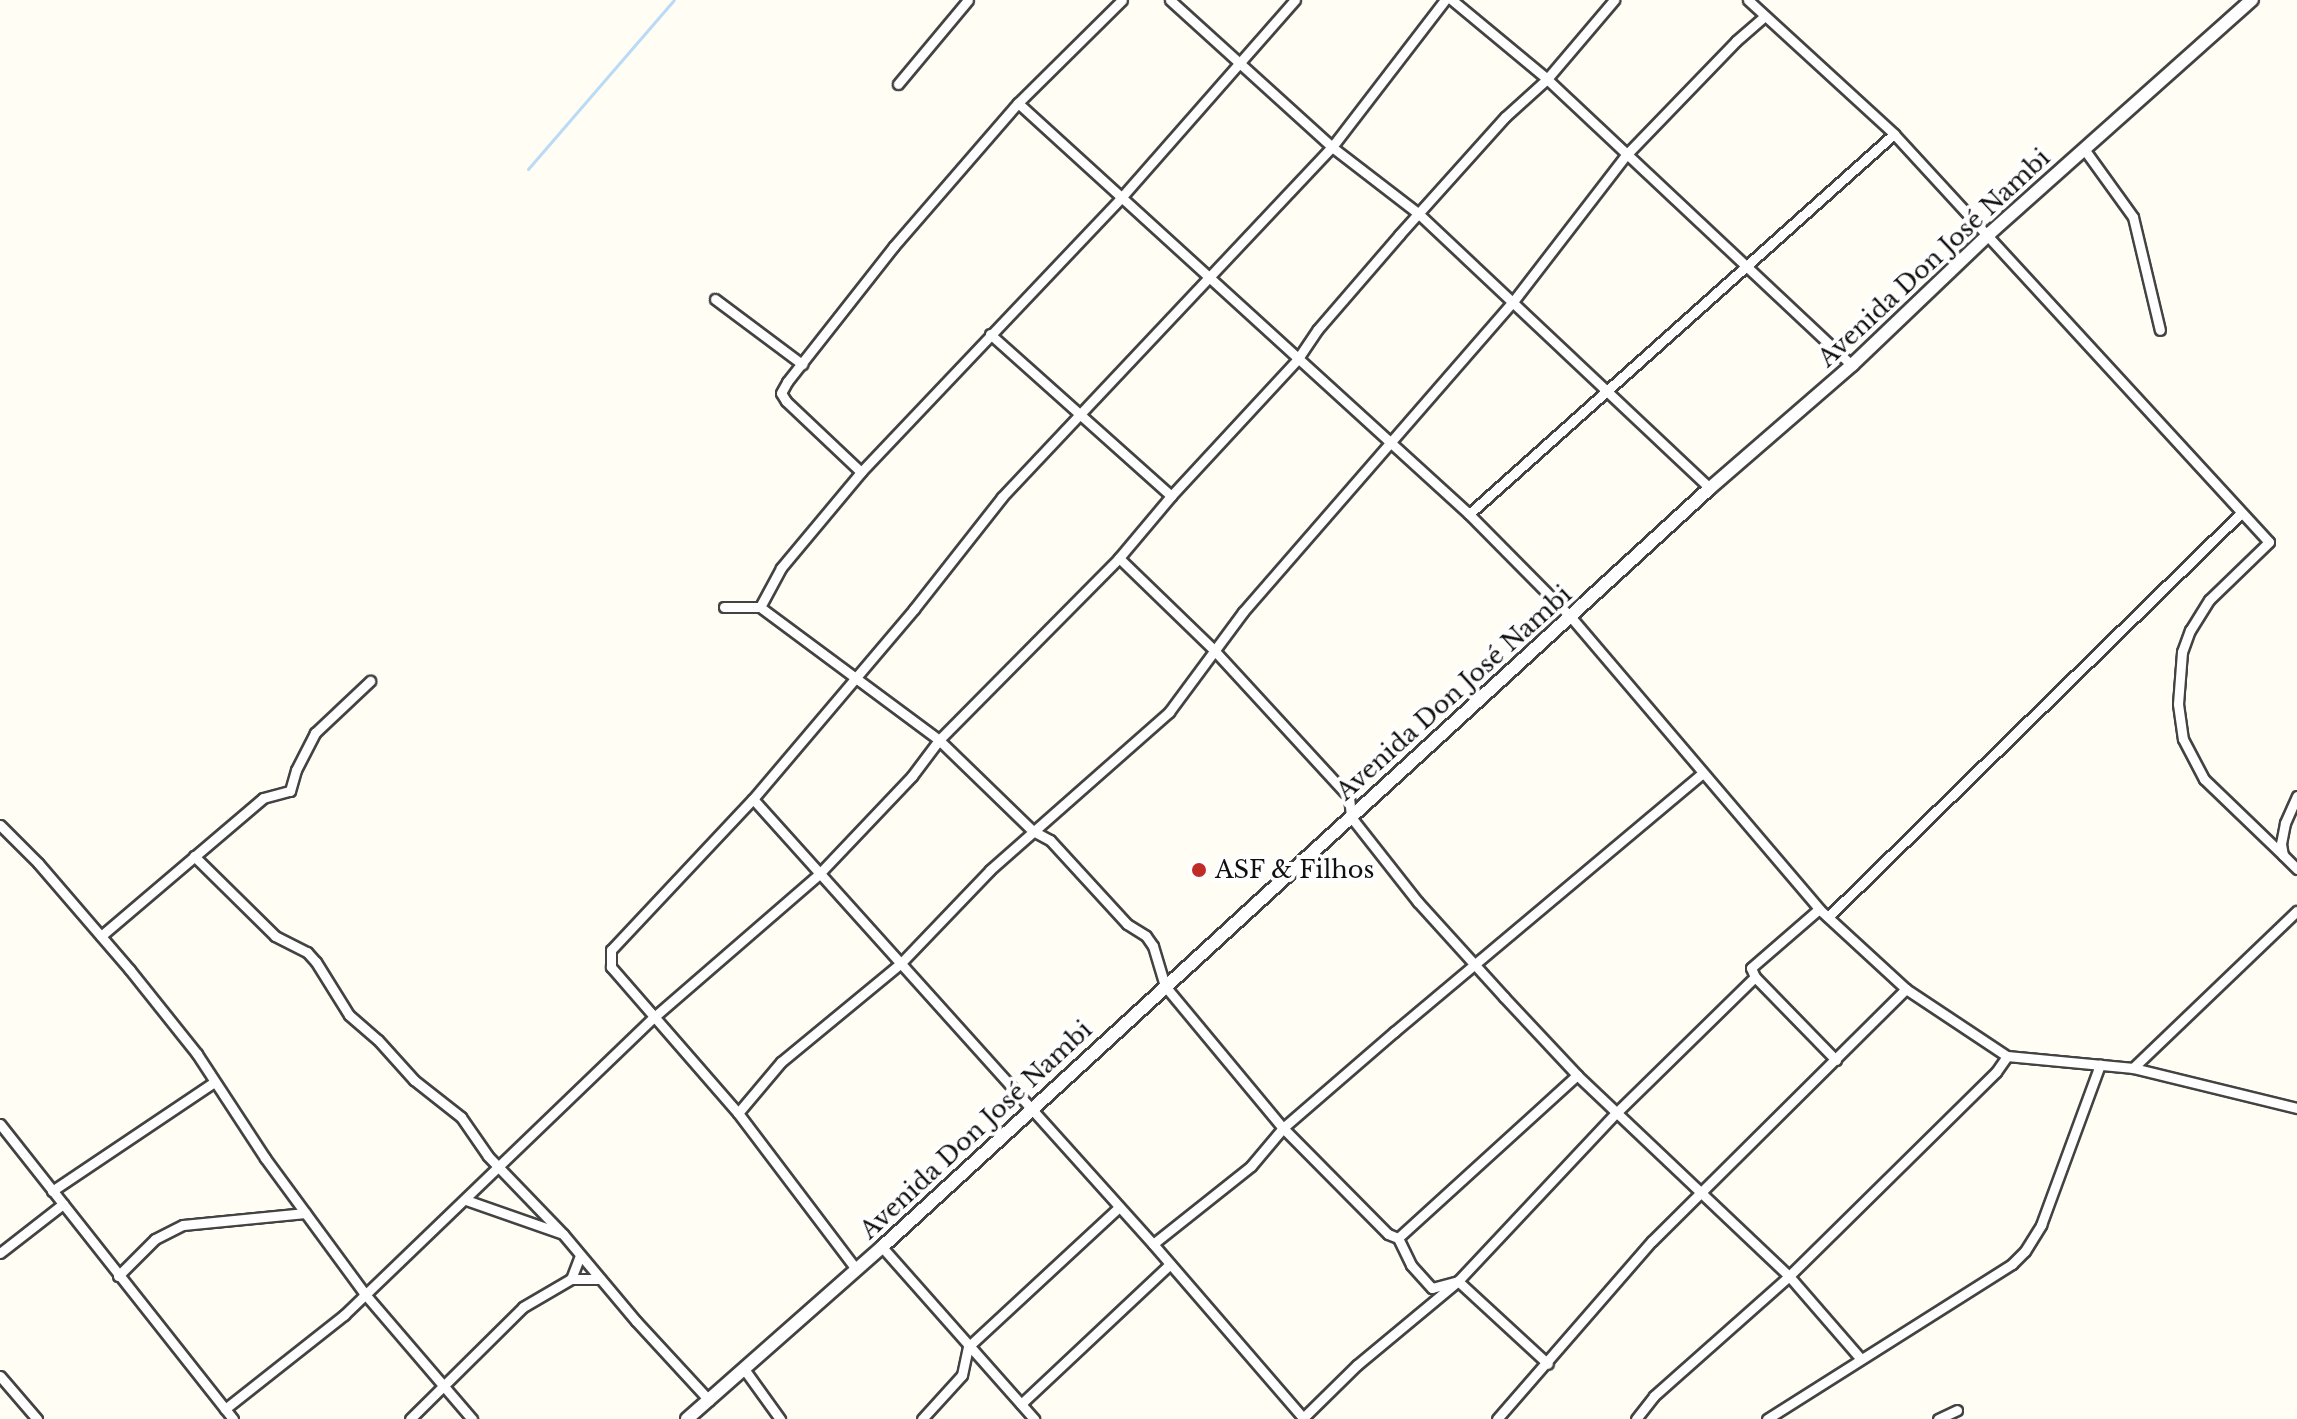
<!DOCTYPE html>
<html>
<head>
<meta charset="utf-8">
<style>
	body { margin:0 }
	#map { position:relative; width:2297px; height:1419px; overflow:hidden; background:#fffdf4; font-family:"Libre Baskerville",serif }
	div>[style] { position:absolute }
	.stream>* { height:3px; margin:-1.5px; padding:0 1.5px; transform-origin:1.5px; border-radius:1.5px; background:#b9dbf6 }
	.roads { filter:drop-shadow(2px 0 #434343) drop-shadow(-2px 0 #434343) drop-shadow(0 2px #434343) drop-shadow(0 -2px #434343) }
	.minor>* { height:9px; margin:-4.5px; padding:0 4.5px; transform-origin:4.5px; border-radius:4.5px; background:#fff }
	.tertiary>* { height:12px; margin:-6px; padding:0 6px; transform-origin:6px; border-radius:6px; background:#fff }
	.dots>* { width:22px; height:22px; translate:-50% -50%; box-sizing:border-box; border:4px solid #fff; border-radius:50% }
	span { translate:-50% -50%; white-space:nowrap; text-align:center; line-height:1.15; -webkit-text-stroke:8px #fff; paint-order:stroke }
	.street-label { font-size:24px; color:#101010 }
	.poi-label { font-size:24px; color:#101010 }
	.left { translate:0 -50%; text-align:left }
</style>
</head>
<body>
<div id="map">
	<div class="stream">
		<div style="left:528px;top:169px;width:223px;rotate:-49.2deg"></div>
	</div>
	<div class="roads">
		<div class="minor">
			<div style="left:1170px;top:0;width:219px;rotate:42.2deg"></div>
			<div style="left:1332px;top:147px;width:110px;rotate:37.6deg"></div>
			<div style="left:1419px;top:214px;width:400px;rotate:43.3deg"></div>
			<div style="left:1452px;top:0;width:124px;rotate:39.7deg"></div>
			<div style="left:1547px;top:79px;width:418px;rotate:43.2deg"></div>
			<div style="left:1748px;top:0;width:198px;rotate:42.5deg"></div>
			<div style="left:1894px;top:134px;width:554px;rotate:47.41deg"></div>
			<div style="left:2269px;top:542px;width:83px;rotate:136deg"></div>
			<div style="left:2209px;top:600px;width:36px;rotate:122deg"></div>
			<div style="left:2190px;top:630px;width:23px;rotate:110deg"></div>
			<div style="left:2182px;top:652px;width:52px;rotate:94.4deg"></div>
			<div style="left:2178px;top:704px;width:35px;rotate:82deg"></div>
			<div style="left:2183px;top:739px;width:45px;rotate:62.3deg"></div>
			<div style="left:2204px;top:779px;width:110px;rotate:43.9deg"></div>
			<div style="left:898px;top:84px;width:109px;rotate:-50.2deg"></div>
			<div style="left:1018px;top:103px;width:610px;rotate:42.34deg"></div>
			<div style="left:1469px;top:514px;width:144px;rotate:45.3deg"></div>
			<div style="left:1570px;top:616px;width:385px;rotate:49.6deg"></div>
			<div style="left:1819px;top:909px;width:118px;rotate:42.6deg"></div>
			<div style="left:1906px;top:989px;width:121px;rotate:33.6deg"></div>
			<div style="left:2007px;top:1056px;width:127px;rotate:5.4deg"></div>
			<div style="left:2133px;top:1068px;width:169px;rotate:13.7deg"></div>
			<div style="left:2084px;top:149px;width:84px;rotate:54.2deg"></div>
			<div style="left:2133px;top:217px;width:116px;rotate:76.6deg"></div>
			<div style="left:715px;top:299px;width:109px;rotate:36.8deg"></div>
			<div style="left:990px;top:334px;width:243px;rotate:41.8deg"></div>
			<div style="left:861px;top:472px;width:103px;rotate:-136.6deg"></div>
			<div style="left:786px;top:401px;width:9px;rotate:-122deg"></div>
			<div style="left:781px;top:393px;width:13px;rotate:-61deg"></div>
			<div style="left:787px;top:382px;width:173px;rotate:-51.8deg"></div>
			<div style="left:894px;top:246px;width:189px;rotate:-49.1deg"></div>
			<div style="left:1018px;top:103px;width:146px;rotate:-44.7deg"></div>
			<div style="left:1469px;top:514px;width:570px;rotate:-41.8deg"></div>
			<div style="left:1119px;top:558px;width:131px;rotate:44.1deg"></div>
			<div style="left:1213px;top:649px;width:201px;rotate:47.4deg"></div>
			<div style="left:1349px;top:797px;width:20px;rotate:84deg"></div>
			<div style="left:1351px;top:817px;width:108px;rotate:51.8deg"></div>
			<div style="left:1418px;top:902px;width:128px;rotate:47.8deg"></div>
			<div style="left:1504px;top:997px;width:107px;rotate:46.9deg"></div>
			<div style="left:1577px;top:1075px;width:292px;rotate:43.5deg"></div>
			<div style="left:1789px;top:1276px;width:108px;rotate:49.1deg"></div>
			<div style="left:724px;top:607px;width:36px"></div>
			<div style="left:760px;top:607px;width:223px;rotate:36.6deg"></div>
			<div style="left:939px;top:740px;width:131px;rotate:44.1deg"></div>
			<div style="left:1033px;top:831px;width:19px;rotate:28deg"></div>
			<div style="left:1050px;top:840px;width:114px;rotate:47.5deg"></div>
			<div style="left:1127px;top:924px;width:22px;rotate:32deg"></div>
			<div style="left:1146px;top:936px;width:12px;rotate:55deg"></div>
			<div style="left:1153px;top:946px;width:42px;rotate:73.3deg"></div>
			<div style="left:1165px;top:986px;width:185px;rotate:50.3deg"></div>
			<div style="left:1283px;top:1128px;width:149px;rotate:45.3deg"></div>
			<div style="left:1388px;top:1234px;width:11px;rotate:22deg"></div>
			<div style="left:1398px;top:1238px;width:30px;rotate:64deg"></div>
			<div style="left:1411px;top:1265px;width:31px;rotate:48deg"></div>
			<div style="left:1432px;top:1288px;width:27px;rotate:-15deg"></div>
			<div style="left:1458px;top:1281px;width:122px;rotate:42.7deg"></div>
			<div style="left:760px;top:607px;width:44px;rotate:-61.7deg"></div>
			<div style="left:781px;top:568px;width:125px;rotate:-50.2deg"></div>
			<div style="left:861px;top:472px;width:376px;rotate:-46.5deg"></div>
			<div style="left:1120px;top:199px;width:265px;rotate:-48.7deg"></div>
			<div style="left:2297px;top:796px;width:30px;rotate:114deg"></div>
			<div style="left:2285px;top:823px;width:21px;rotate:101deg"></div>
			<div style="left:2281px;top:844px;width:11px;rotate:80deg"></div>
			<div style="left:2283px;top:855px;width:20px;rotate:45deg"></div>
			<div style="left:753px;top:799px;width:598px;rotate:48.05deg"></div>
			<div style="left:1153px;top:1244px;width:231px;rotate:49.2deg"></div>
			<div style="left:0;top:825px;width:54px;rotate:45deg"></div>
			<div style="left:38px;top:863px;width:141px;rotate:49.3deg"></div>
			<div style="left:130px;top:970px;width:107px;rotate:51.4deg"></div>
			<div style="left:197px;top:1054px;width:124px;rotate:56.8deg"></div>
			<div style="left:265px;top:1158px;width:167px;rotate:53.7deg"></div>
			<div style="left:364px;top:1293px;width:166px;rotate:49.4deg"></div>
			<div style="left:194px;top:856px;width:114px;rotate:44.6deg"></div>
			<div style="left:275px;top:936px;width:36px;rotate:27deg"></div>
			<div style="left:307px;top:952px;width:13px;rotate:48deg"></div>
			<div style="left:316px;top:962px;width:62px;rotate:58.1deg"></div>
			<div style="left:349px;top:1015px;width:38px;rotate:41deg"></div>
			<div style="left:378px;top:1040px;width:54px;rotate:48deg"></div>
			<div style="left:414px;top:1080px;width:60px;rotate:38.2deg"></div>
			<div style="left:461px;top:1117px;width:47px;rotate:55.3deg"></div>
			<div style="left:488px;top:1156px;width:108px;rotate:46.1deg"></div>
			<div style="left:563px;top:1234px;width:114px;rotate:50deg"></div>
			<div style="left:636px;top:1321px;width:108px;rotate:47.3deg"></div>
			<div style="left:1819px;top:909px;width:90px;rotate:139.1deg"></div>
			<div style="left:1751px;top:968px;width:10px;rotate:66deg"></div>
			<div style="left:1755px;top:977px;width:116px;rotate:45.7deg"></div>
			<div style="left:1828px;top:917px;width:578px;rotate:-44.37deg"></div>
			<div style="left:101px;top:936px;width:213px;rotate:-40.4deg"></div>
			<div style="left:263px;top:798px;width:28px;rotate:-15deg"></div>
			<div style="left:290px;top:791px;width:22px;rotate:-74deg"></div>
			<div style="left:296px;top:770px;width:42px;rotate:-62.8deg"></div>
			<div style="left:315px;top:733px;width:76px;rotate:-43.4deg"></div>
			<div style="left:2133px;top:1068px;width:227px;rotate:-43.8deg"></div>
			<div style="left:738px;top:1113px;width:67px;rotate:-49.9deg"></div>
			<div style="left:781px;top:1062px;width:154px;rotate:-39.5deg"></div>
			<div style="left:900px;top:964px;width:130px;rotate:-46.2deg"></div>
			<div style="left:990px;top:870px;width:239px;rotate:-41.4deg"></div>
			<div style="left:1169px;top:712px;width:124px;rotate:-53.5deg"></div>
			<div style="left:1243px;top:612px;width:410px;rotate:-49deg"></div>
			<div style="left:1512px;top:303px;width:187px;rotate:-52.4deg"></div>
			<div style="left:1626px;top:155px;width:158px;rotate:-46deg"></div>
			<div style="left:1736px;top:41px;width:38px;rotate:-41deg"></div>
			<div style="left:0;top:1124px;width:376px;rotate:51.7deg"></div>
			<div style="left:52px;top:1191px;width:195px;rotate:-33.9deg"></div>
			<div style="left:466px;top:1200px;width:100px;rotate:19.3deg"></div>
			<div style="left:1398px;top:1238px;width:242px;rotate:-42.3deg"></div>
			<div style="left:1153px;top:1244px;width:125px;rotate:-38.5deg"></div>
			<div style="left:1251px;top:1166px;width:50px;rotate:-49.9deg"></div>
			<div style="left:1283px;top:1128px;width:147px;rotate:-40.9deg"></div>
			<div style="left:1394px;top:1032px;width:402px;rotate:-40deg"></div>
			<div style="left:882px;top:1247px;width:230px;rotate:48.5deg"></div>
			<div style="left:0;top:1253px;width:80px;rotate:-37.9deg"></div>
			<div style="left:856px;top:1269px;width:196px;rotate:-127.1deg"></div>
			<div style="left:738px;top:1113px;width:194px;rotate:-131deg"></div>
			<div style="left:611px;top:967px;width:17px;rotate:-90deg"></div>
			<div style="left:611px;top:950px;width:207px;rotate:-46.8deg"></div>
			<div style="left:753px;top:799px;width:249px;rotate:-49.7deg"></div>
			<div style="left:914px;top:609px;width:142px;rotate:-51.8deg"></div>
			<div style="left:1002px;top:497px;width:481px;rotate:-46.7deg"></div>
			<div style="left:1332px;top:147px;width:185px;rotate:-52.5deg"></div>
			<div style="left:118px;top:1276px;width:52px;rotate:-45deg"></div>
			<div style="left:155px;top:1239px;width:31px;rotate:-27deg"></div>
			<div style="left:183px;top:1225px;width:123px;rotate:-5.6deg"></div>
			<div style="left:571px;top:1279px;width:25px;rotate:-69deg"></div>
			<div style="left:744px;top:1369px;width:62px;rotate:54.2deg"></div>
			<div style="left:0;top:1376px;width:57px;rotate:49.3deg"></div>
			<div style="left:1021px;top:1404px;width:204px;rotate:-43.2deg"></div>
			<div style="left:225px;top:1409px;width:152px;rotate:-38.3deg"></div>
			<div style="left:344px;top:1315px;width:429px;rotate:-43.9deg"></div>
			<div style="left:653px;top:1018px;width:220px;rotate:-40.9deg"></div>
			<div style="left:819px;top:874px;width:135px;rotate:-46.5deg"></div>
			<div style="left:912px;top:776px;width:45px;rotate:-53.1deg"></div>
			<div style="left:939px;top:740px;width:256px;rotate:-45.3deg"></div>
			<div style="left:1119px;top:558px;width:81px;rotate:-50deg"></div>
			<div style="left:1171px;top:496px;width:185px;rotate:-47.2deg"></div>
			<div style="left:1297px;top:360px;width:37px;rotate:-56deg"></div>
			<div style="left:1318px;top:329px;width:124px;rotate:-49.2deg"></div>
			<div style="left:1399px;top:235px;width:159px;rotate:-48.1deg"></div>
			<div style="left:1505px;top:117px;width:57px;rotate:-42.1deg"></div>
			<div style="left:1547px;top:79px;width:104px;rotate:-49.7deg"></div>
			<div style="left:410px;top:1419px;width:159px;rotate:-44.7deg"></div>
			<div style="left:523px;top:1307px;width:56px;rotate:-30.3deg"></div>
			<div style="left:571px;top:1279px;width:29px"></div>
			<div style="left:922px;top:1419px;width:59px;rotate:-47.7deg"></div>
			<div style="left:962px;top:1375px;width:29px;rotate:-78deg"></div>
			<div style="left:968px;top:1347px;width:206px;rotate:-42.8deg"></div>
			<div style="left:1302px;top:1419px;width:77px;rotate:-44.5deg"></div>
			<div style="left:1357px;top:1365px;width:131px;rotate:-39.7deg"></div>
			<div style="left:1458px;top:1281px;width:231px;rotate:-46.8deg"></div>
			<div style="left:1616px;top:1113px;width:194px;rotate:-44.4deg"></div>
			<div style="left:1497px;top:1419px;width:236px;rotate:-49deg"></div>
			<div style="left:1652px;top:1241px;width:358px;rotate:-44.8deg"></div>
			<div style="left:1636px;top:1419px;width:29px;rotate:-52deg"></div>
			<div style="left:1654px;top:1396px;width:181px;rotate:-41.6deg"></div>
			<div style="left:1789px;top:1276px;width:291px;rotate:-44.6deg"></div>
			<div style="left:1996px;top:1072px;width:19px;rotate:-55deg"></div>
			<div style="left:1767px;top:1419px;width:290px;rotate:-32.3deg"></div>
			<div style="left:2012px;top:1264px;width:18px;rotate:-45deg"></div>
			<div style="left:2025px;top:1251px;width:31px;rotate:-58deg"></div>
			<div style="left:2041px;top:1225px;width:171px;rotate:-69.8deg"></div>
			<div style="left:1938px;top:1419px;width:21px;rotate:-25deg"></div>
		</div>
		<div class="tertiary">
			<div style="left:687px;top:1419px;width:260px;rotate:-41.4deg"></div>
			<div style="left:882px;top:1247px;width:1123px;rotate:-42.51deg"></div>
			<div style="left:1710px;top:488px;width:188px;rotate:-40.9deg"></div>
			<div style="left:1852px;top:365px;width:190px;rotate:-43.7deg"></div>
			<div style="left:1989px;top:234px;width:352px;rotate:-41.7deg"></div>
		</div>
	</div>
	<div class="dots">
		<div style="left:1199px;top:870px;background:#c02d29"></div>
	</div>
	<div class="street-label">
		<span style="left:1934px;top:258px;rotate:-43deg">Avenida Don José Nambi</span>
		<span style="left:1454px;top:693px;rotate:-42deg">Avenida Don José Nambi</span>
		<span style="left:976px;top:1130px;rotate:-43deg">Avenida Don José Nambi</span>
	</div>
	<div class="poi-label">
		<span class="left" style="left:1215px;top:870px">ASF &amp; Filhos</span>
	</div>
</div>
</body>
</html>
